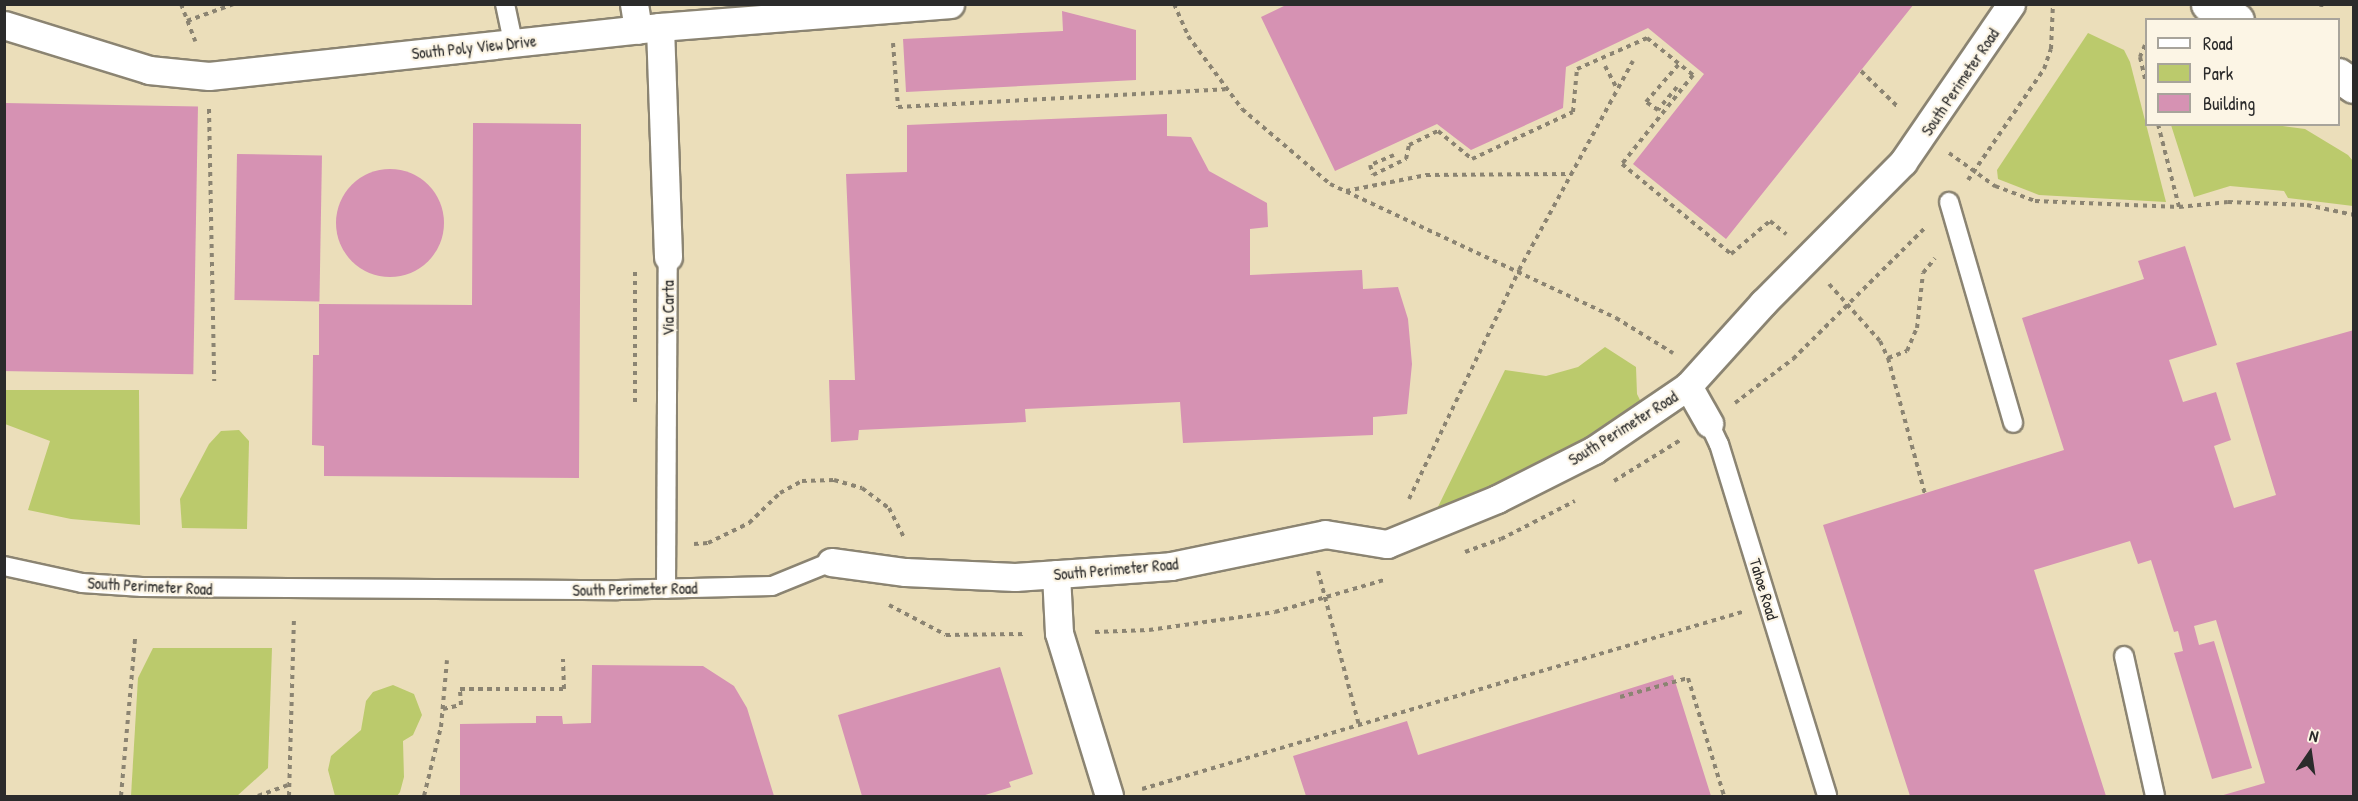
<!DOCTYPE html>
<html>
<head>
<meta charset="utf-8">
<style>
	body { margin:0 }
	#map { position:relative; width:2358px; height:801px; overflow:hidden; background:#ebdeba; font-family:"Patrick Hand",sans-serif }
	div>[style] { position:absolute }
	.green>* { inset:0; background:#bbca6c }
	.building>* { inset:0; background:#d692b3; transform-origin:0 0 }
	.round { border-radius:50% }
	.path>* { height:4px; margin-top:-2px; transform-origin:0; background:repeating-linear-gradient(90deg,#8b8472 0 4.5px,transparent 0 9px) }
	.roads { filter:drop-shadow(2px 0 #8b8472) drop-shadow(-2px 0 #8b8472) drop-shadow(0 2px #8b8472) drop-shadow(0 -2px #8b8472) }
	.service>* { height:18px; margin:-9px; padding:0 9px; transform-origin:9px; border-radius:9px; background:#fff }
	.pedestrian>* { height:27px; margin:-13.5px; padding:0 13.5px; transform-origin:13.5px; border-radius:13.5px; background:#fff }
	.minor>* { height:33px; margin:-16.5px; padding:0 16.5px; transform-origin:16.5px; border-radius:16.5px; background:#fff }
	span { translate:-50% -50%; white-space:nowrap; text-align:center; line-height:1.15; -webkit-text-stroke:4.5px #fcf5e5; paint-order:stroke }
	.street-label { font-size:16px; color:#2b2b2b }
	.frame { position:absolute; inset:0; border:6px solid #2b2b2b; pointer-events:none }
	.legend { position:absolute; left:2145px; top:18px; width:195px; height:108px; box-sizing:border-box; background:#fcf5e5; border:2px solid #a8a49b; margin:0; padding:8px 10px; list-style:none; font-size:18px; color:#2b2b2b }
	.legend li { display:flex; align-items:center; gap:12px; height:30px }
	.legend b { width:30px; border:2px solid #a8a49b }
	.north { position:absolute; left:2280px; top:723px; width:60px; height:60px; -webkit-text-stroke:4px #fcf5e5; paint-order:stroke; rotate:13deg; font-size:16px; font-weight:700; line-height:24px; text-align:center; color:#2b2b2b }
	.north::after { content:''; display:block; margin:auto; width:21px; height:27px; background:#2b2b2b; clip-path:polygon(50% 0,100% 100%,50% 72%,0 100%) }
</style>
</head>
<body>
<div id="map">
	<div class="green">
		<div style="clip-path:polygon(2088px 33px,2124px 50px,2130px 62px,2166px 202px,2039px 195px,1998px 179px,1997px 170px)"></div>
		<div style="clip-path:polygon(2268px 124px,2305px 129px,2348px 155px,2353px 161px,2353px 206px,2288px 198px,2284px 191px,2230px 186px,2194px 197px,2171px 125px)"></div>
		<div style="clip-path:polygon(1605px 347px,1636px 367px,1637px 394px,1644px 408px,1432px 519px,1505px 370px,1546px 376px,1578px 367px)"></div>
		<div style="clip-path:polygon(5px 390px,139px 390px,140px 525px,71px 519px,28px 510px,50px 441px,5px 424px)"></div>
		<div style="clip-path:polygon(239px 430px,249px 441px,247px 529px,182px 528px,180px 499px,209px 444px,221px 431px)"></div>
		<div style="clip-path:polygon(153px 648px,272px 648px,268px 768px,237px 796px,131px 796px,138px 678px)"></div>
		<div style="clip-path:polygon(393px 685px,414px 694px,422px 715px,413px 735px,403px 741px,404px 777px,400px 792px,397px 796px,335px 796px,328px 770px,331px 756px,361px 730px,366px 701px,373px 692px)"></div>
	</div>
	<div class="building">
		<div style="clip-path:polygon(1288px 4px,1914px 4px,1726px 239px,1633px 164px,1704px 74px,1648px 28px,1566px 67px,1563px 108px,1471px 150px,1437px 124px,1335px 171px,1261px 17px)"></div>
		<div style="clip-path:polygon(1062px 11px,1136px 30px,1136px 80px,906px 92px,903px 39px,1063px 31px)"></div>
		<div style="left:4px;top:103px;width:194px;height:268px;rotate:1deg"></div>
		<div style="clip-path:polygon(1167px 114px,1167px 136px,1191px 137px,1209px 171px,1267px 203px,1268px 227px,1250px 229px,1250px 275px,1362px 270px,1363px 289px,1398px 287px,1408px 319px,1412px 364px,1407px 414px,1373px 417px,1373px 435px,1183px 443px,1180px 402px,1025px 409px,1026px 422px,859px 430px,858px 440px,831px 442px,829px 380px,855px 380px,846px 174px,907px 172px,907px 125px)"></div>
		<div style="clip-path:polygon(473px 123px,581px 124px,579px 478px,324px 476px,324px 446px,312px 445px,313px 355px,319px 355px,319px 304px,472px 305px)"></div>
		<div style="left:237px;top:154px;width:85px;height:146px;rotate:1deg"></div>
		<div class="round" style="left:336px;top:169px;width:108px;height:108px"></div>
		<div style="clip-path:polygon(2185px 246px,2217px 345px,2169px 360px,2183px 402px,2216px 392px,2231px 440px,2214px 446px,2234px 508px,2276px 495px,2236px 363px,2354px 330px,2354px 796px,2220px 796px,2265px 783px,2216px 620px,2194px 626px,2199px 645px,2214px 641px,2252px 768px,2212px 779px,2174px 653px,2183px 651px,2178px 631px,2174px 632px,2151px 560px,2138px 564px,2130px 541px,2034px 570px,2106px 796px,1910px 796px,1823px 525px,2064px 450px,2022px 318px,2144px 279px,2138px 261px)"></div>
		<div style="clip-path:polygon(592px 665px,703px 666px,734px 686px,747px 708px,774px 796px,460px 796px,460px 724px,536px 723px,536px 716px,562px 716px,563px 724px,591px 723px)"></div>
		<div style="clip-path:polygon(1000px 667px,1033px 774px,1009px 782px,1011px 787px,982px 796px,862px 796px,838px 715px)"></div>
		<div style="clip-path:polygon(1673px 675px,1711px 796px,1306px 796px,1293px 756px,1407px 721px,1418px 755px)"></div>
	</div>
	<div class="path">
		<div style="left:181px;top:4px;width:40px;rotate:69deg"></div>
		<div style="left:1174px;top:4px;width:35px;rotate:66deg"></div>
		<div style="left:1188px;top:36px;width:91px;rotate:53.5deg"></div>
		<div style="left:1242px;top:109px;width:116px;rotate:40.4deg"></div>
		<div style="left:1330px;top:184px;width:316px;rotate:25.1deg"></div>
		<div style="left:1616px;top:318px;width:67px;rotate:31.6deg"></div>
		<div style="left:2321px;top:7px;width:3px;rotate:-72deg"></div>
		<div style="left:187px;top:21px;width:50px;rotate:-19.9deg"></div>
		<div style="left:893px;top:43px;width:64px;rotate:85.5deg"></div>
		<div style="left:898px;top:107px;width:328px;rotate:-3.1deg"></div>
		<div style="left:2145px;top:45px;width:13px;rotate:113deg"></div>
		<div style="left:2140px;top:57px;width:26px;rotate:77deg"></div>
		<div style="left:1605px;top:66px;width:26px;rotate:62deg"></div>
		<div style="left:1861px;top:71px;width:53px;rotate:44.2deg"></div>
		<div style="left:1677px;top:87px;width:30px;rotate:130deg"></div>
		<div style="left:1658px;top:110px;width:14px;rotate:-146deg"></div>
		<div style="left:1646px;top:102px;width:50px;rotate:-49deg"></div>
		<div style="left:209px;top:109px;width:272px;rotate:88.9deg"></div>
		<div style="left:2158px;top:124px;width:86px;rotate:75.8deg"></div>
		<div style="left:1949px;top:153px;width:57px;rotate:35.7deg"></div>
		<div style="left:1995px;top:186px;width:43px;rotate:20.6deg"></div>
		<div style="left:2035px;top:201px;width:144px;rotate:2.4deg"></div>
		<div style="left:2179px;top:207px;width:49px;rotate:-5.8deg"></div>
		<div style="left:2228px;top:202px;width:79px;rotate:2.2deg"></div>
		<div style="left:2307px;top:205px;width:48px;rotate:12deg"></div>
		<div style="left:1394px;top:155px;width:26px;rotate:157deg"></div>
		<div style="left:1370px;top:165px;width:10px;rotate:73deg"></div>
		<div style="left:1373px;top:175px;width:37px;rotate:-26deg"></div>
		<div style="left:1406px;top:159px;width:14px;rotate:-78deg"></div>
		<div style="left:1409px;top:145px;width:32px;rotate:-26deg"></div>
		<div style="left:1438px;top:131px;width:44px;rotate:39.5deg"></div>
		<div style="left:1472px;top:159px;width:111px;rotate:-25deg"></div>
		<div style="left:1573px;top:112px;width:43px;rotate:-84.7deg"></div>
		<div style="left:1577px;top:69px;width:77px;rotate:-23.9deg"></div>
		<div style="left:1647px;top:38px;width:59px;rotate:38.8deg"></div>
		<div style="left:1693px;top:75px;width:114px;rotate:128.6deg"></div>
		<div style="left:1622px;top:164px;width:141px;rotate:39.5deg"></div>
		<div style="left:1731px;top:254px;width:51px;rotate:-40.2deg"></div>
		<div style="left:1770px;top:221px;width:21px;rotate:39deg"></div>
		<div style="left:1968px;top:180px;width:135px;rotate:-55.6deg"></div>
		<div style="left:2044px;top:69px;width:21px;rotate:-71deg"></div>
		<div style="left:2051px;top:49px;width:45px;rotate:-87.5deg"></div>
		<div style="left:1346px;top:191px;width:82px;rotate:-11.3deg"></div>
		<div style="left:1426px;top:175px;width:145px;rotate:-0.4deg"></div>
		<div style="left:1829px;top:284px;width:76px;rotate:48.2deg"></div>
		<div style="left:1880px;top:341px;width:19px;rotate:65deg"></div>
		<div style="left:1888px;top:358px;width:141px;rotate:74.8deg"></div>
		<div style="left:1888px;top:358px;width:20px;rotate:-20deg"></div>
		<div style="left:1907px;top:351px;width:25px;rotate:-67deg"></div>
		<div style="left:1917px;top:328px;width:55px;rotate:-83.8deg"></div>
		<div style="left:1923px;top:273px;width:19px;rotate:-51deg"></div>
		<div style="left:635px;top:402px;width:134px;rotate:-90deg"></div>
		<div style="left:1735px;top:403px;width:73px;rotate:-37.2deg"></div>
		<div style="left:1793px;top:359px;width:186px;rotate:-44.8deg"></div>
		<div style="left:1614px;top:481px;width:80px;rotate:-31.7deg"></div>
		<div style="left:1409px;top:499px;width:254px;rotate:-64.3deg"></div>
		<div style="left:1519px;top:270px;width:238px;rotate:-61.4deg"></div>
		<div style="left:694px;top:544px;width:14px;rotate:-4deg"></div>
		<div style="left:708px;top:543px;width:46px;rotate:-26deg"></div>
		<div style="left:749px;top:523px;width:43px;rotate:-44.1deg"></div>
		<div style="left:780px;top:493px;width:25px;rotate:-29deg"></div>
		<div style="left:802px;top:481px;width:32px;rotate:-2deg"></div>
		<div style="left:834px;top:480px;width:29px;rotate:16deg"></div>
		<div style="left:862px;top:488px;width:34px;rotate:37deg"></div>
		<div style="left:889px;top:508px;width:34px;rotate:63deg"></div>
		<div style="left:1465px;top:552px;width:38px;rotate:-20deg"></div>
		<div style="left:1501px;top:539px;width:83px;rotate:-27.2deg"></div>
		<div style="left:1318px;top:571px;width:159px;rotate:75.1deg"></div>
		<div style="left:889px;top:605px;width:64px;rotate:27.8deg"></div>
		<div style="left:946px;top:635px;width:78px;rotate:-0.7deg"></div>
		<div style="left:1095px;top:632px;width:54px;rotate:-2.1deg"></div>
		<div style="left:1149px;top:630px;width:127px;rotate:-8.1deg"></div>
		<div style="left:1275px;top:612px;width:114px;rotate:-16.4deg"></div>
		<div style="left:1620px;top:697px;width:71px;rotate:-15.6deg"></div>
		<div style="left:1688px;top:678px;width:123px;rotate:73deg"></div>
		<div style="left:443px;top:709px;width:18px;rotate:-13deg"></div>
		<div style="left:461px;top:705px;width:16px;rotate:-94deg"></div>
		<div style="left:460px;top:689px;width:104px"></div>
		<div style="left:564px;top:689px;width:30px;rotate:-92deg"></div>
		<div style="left:1142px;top:789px;width:626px;rotate:-16.44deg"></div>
		<div style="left:121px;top:796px;width:159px;rotate:-84.9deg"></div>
		<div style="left:258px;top:796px;width:33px;rotate:-20deg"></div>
		<div style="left:289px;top:796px;width:179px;rotate:-88.4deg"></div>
		<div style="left:424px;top:796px;width:71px;rotate:-76.2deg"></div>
		<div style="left:441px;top:727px;width:67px;rotate:-84.9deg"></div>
	</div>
	<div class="roads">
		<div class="service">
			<div style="left:505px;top:4px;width:39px;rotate:78deg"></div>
			<div style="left:1949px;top:202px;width:230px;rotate:73.8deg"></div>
			<div style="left:1709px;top:423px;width:23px;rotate:65deg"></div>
			<div style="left:1719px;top:444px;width:368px;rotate:72.9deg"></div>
			<div style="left:4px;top:566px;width:80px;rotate:12.3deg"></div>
			<div style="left:82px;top:583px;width:60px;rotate:3.8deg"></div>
			<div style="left:142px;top:587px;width:476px;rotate:0.4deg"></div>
			<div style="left:618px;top:590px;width:154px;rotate:-1.5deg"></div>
			<div style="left:772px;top:586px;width:64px;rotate:-22.1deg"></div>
			<div style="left:666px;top:589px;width:332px;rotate:-89.7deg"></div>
			<div style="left:2124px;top:656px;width:143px;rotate:77.5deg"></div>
		</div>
		<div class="pedestrian">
			<div style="left:634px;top:4px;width:26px;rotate:81deg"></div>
			<div style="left:4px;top:25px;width:152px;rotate:17.2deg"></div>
			<div style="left:149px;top:70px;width:60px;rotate:5.7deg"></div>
			<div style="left:209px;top:76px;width:454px;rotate:-6.2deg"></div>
			<div style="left:660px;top:27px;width:291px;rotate:-4.5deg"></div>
			<div style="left:660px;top:27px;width:230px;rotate:88deg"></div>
			<div style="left:1688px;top:386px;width:43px;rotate:60.4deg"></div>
			<div style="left:831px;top:562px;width:75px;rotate:7.7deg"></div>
			<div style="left:905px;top:572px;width:110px;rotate:2.6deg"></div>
			<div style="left:1015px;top:577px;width:156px;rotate:-4deg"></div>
			<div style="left:1171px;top:566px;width:157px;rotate:-11.7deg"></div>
			<div style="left:1325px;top:534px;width:63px;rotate:9.2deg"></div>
			<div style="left:1387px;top:544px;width:119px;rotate:-22.2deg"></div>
			<div style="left:1497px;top:499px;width:109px;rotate:-26.8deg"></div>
			<div style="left:1594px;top:450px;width:114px;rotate:-34.2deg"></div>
			<div style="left:1688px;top:386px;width:112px;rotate:-47.9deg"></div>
			<div style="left:1763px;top:303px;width:199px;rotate:-45.2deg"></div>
			<div style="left:1903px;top:162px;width:191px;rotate:-55.6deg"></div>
			<div style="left:1056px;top:574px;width:59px;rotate:87.1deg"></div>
			<div style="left:1059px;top:633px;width:170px;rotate:72.9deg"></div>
		</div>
		<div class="minor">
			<div style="left:2208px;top:4px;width:33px;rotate:29deg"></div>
			<div style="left:2338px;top:75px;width:19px;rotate:35deg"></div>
		</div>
	</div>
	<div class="street-label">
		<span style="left:474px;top:47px;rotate:-6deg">South Poly View Drive</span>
		<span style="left:1960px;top:82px;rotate:-56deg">South Perimeter Road</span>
		<span style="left:668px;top:308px;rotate:-90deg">Via Carta</span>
		<span style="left:1623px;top:428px;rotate:-32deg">South Perimeter Road</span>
		<span style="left:1116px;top:569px;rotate:-5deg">South Perimeter Road</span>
		<span style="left:150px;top:586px;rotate:3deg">South Perimeter Road</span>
		<span style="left:635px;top:589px;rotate:-1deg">South Perimeter Road</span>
		<span style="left:1764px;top:589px;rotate:73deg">Tahoe Road</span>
	</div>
	<div class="frame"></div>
	<ul class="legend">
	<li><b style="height:8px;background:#fff"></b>Road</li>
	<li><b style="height:16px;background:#bbca6c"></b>Park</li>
	<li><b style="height:16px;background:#d692b3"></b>Building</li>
	</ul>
	<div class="north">N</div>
</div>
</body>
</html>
